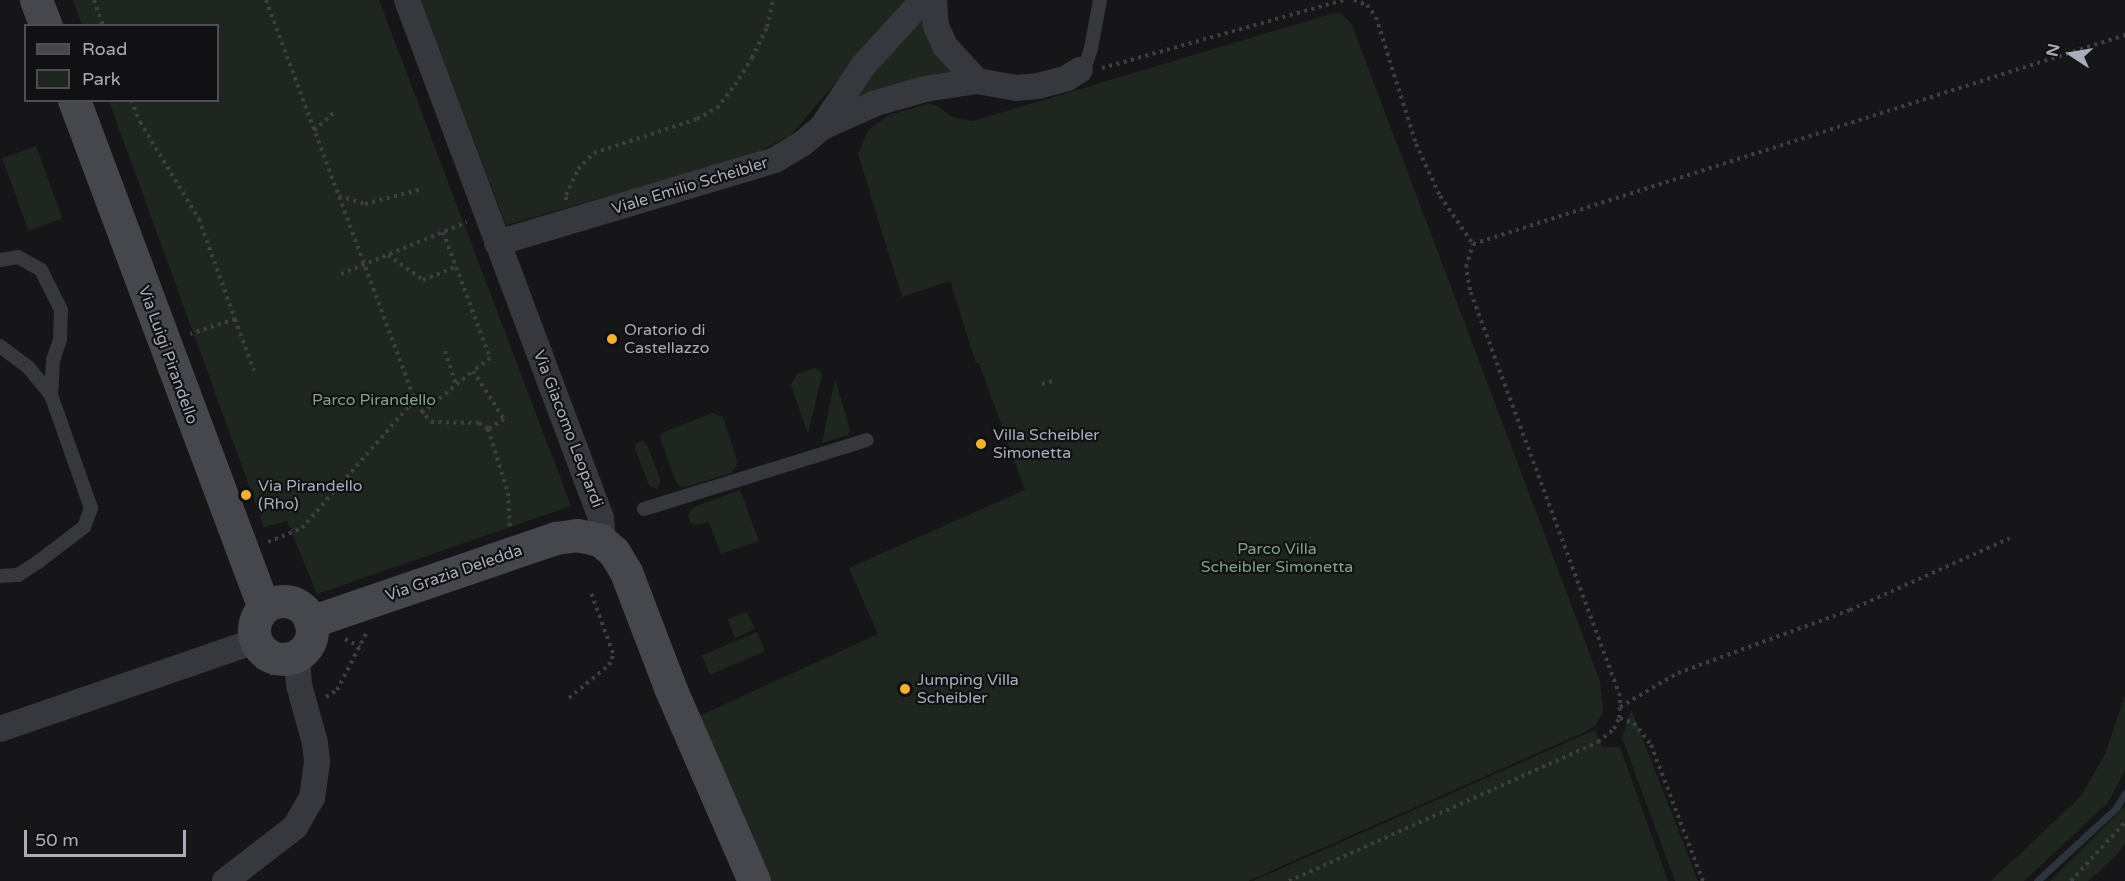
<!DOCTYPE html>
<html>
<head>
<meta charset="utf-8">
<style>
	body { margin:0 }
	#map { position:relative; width:2125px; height:881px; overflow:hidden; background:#161618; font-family:"Varela Round",sans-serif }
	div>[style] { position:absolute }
	.green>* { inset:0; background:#1e261f; transform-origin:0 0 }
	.stream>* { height:7px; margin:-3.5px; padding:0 3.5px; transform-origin:3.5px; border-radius:3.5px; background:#2c353c }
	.path>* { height:4px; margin-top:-2px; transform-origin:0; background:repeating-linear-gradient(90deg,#3d3f44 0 3px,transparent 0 7.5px) }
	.lane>* { height:14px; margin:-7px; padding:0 7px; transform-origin:7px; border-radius:7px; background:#37383d }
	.street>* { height:26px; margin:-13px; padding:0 13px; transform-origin:13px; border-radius:13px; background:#37383d }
	.secondary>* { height:33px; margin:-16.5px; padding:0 16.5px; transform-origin:16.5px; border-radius:16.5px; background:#45474d }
	.secondary>.ring { margin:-16.5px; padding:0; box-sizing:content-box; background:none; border:33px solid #45474d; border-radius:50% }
	.dots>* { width:16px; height:16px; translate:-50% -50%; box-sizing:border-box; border:3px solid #111113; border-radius:50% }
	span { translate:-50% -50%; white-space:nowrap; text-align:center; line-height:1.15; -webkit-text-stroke:4.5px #111113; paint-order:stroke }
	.street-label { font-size:16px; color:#a8adb8 }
	.poi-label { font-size:16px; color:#a8adb8 }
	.left { translate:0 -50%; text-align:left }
	.park-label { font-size:16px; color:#7fa381 }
	.legend { position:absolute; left:24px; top:24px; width:195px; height:78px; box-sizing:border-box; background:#111113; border:2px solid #4d4f55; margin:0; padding:8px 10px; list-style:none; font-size:18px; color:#a8adb8 }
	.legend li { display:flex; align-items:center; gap:12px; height:30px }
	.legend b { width:30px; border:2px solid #4d4f55 }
	.north { position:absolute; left:2041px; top:24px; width:60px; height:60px; -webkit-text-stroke:4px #111113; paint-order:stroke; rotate:282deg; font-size:16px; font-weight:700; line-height:24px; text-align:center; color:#a8adb8 }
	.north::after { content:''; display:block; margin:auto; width:21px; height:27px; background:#a8adb8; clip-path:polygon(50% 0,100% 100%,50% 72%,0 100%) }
	.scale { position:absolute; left:24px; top:830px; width:162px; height:27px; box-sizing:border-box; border:3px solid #a8adb8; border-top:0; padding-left:8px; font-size:18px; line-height:21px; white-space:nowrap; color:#a8adb8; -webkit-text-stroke:4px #111113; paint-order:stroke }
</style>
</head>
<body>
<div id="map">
	<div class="green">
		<div style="clip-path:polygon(73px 0,379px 0,571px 506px,317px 594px,287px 521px,264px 527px,109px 101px,218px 100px,218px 26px,82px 25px)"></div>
		<div style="clip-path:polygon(421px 0,906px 0,790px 136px,749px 156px,506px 225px)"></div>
		<div style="clip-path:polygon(923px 9px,966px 79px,839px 110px)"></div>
		<div style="clip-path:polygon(1334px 13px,1341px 13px,1352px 25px,1600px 681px,1603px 712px,1596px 725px,1583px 733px,1248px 881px,767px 881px,695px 718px,878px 634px,849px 568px,1025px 490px,979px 363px,976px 363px,950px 281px,902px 297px,858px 154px,868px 130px,889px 115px,927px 104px,936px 105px,952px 117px,973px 121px)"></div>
		<div style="left:36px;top:146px;width:77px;height:36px;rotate:70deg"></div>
		<div style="clip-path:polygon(814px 368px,820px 370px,822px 375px,808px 434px,791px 385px,797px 374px)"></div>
		<div style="clip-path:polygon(836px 382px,850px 430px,848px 435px,822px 443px,834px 383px)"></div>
		<div style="clip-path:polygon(712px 413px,723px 417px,737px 460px,736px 467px,731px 473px,686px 487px,679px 486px,675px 481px,659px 434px)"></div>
		<div style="clip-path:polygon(642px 441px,647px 445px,661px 481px,657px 489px,649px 485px,635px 449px,636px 443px)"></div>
		<div style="clip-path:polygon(740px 490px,759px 541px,721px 554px,709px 522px,695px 525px,690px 523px,688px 514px,694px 507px)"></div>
		<div style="clip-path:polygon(747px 612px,755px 629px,735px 638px,728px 619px)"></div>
		<div style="left:757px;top:632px;width:21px;height:60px;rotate:67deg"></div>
		<div style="clip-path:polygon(2125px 696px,2125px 770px,2108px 803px,2024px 881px,1991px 881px,2081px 796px,2105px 754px)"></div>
		<div style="clip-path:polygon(1631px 709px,1698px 881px,1675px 881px,1622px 738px)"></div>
		<div style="clip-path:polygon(1595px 730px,1602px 747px,1620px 747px,1668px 881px,1253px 881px)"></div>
		<div style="clip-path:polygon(2125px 806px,2125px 844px,2117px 855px,2088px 881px,2050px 881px)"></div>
	</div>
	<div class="stream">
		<div style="left:2037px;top:881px;width:108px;rotate:-42.7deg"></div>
		<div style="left:2116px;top:808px;width:17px;rotate:-59deg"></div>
	</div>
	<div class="path">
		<div style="left:94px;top:0;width:28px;rotate:71deg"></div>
		<div style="left:266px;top:0;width:431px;rotate:69.6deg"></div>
		<div style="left:1354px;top:0;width:14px;rotate:21deg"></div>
		<div style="left:1367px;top:5px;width:15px;rotate:53deg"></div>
		<div style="left:1376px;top:17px;width:133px;rotate:72.5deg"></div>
		<div style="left:1416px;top:144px;width:57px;rotate:65.2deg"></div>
		<div style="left:1440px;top:196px;width:58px;rotate:55.5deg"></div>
		<div style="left:1102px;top:68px;width:251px;rotate:-15.7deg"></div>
		<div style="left:131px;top:100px;width:24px;rotate:68deg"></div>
		<div style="left:140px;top:122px;width:114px;rotate:58.7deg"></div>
		<div style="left:199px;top:219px;width:106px;rotate:70.2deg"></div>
		<div style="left:235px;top:319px;width:47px;rotate:161.6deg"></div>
		<div style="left:314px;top:130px;width:28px;rotate:-41deg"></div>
		<div style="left:339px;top:196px;width:27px;rotate:17deg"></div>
		<div style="left:365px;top:204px;width:59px;rotate:-14.7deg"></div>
		<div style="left:566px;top:200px;width:5px;rotate:-90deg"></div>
		<div style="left:566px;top:195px;width:29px;rotate:-65deg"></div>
		<div style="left:578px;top:169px;width:23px;rotate:-45deg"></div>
		<div style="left:594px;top:153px;width:108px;rotate:-18.3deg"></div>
		<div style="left:697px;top:119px;width:23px;rotate:-29deg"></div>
		<div style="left:717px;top:108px;width:29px;rotate:-52deg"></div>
		<div style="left:735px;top:85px;width:32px;rotate:-58deg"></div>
		<div style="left:752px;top:58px;width:34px;rotate:-64deg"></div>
		<div style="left:767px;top:27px;width:28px;rotate:-77deg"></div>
		<div style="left:443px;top:232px;width:134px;rotate:69.5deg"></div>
		<div style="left:490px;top:358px;width:21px;rotate:143deg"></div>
		<div style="left:473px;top:371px;width:57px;rotate:57.1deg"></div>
		<div style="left:504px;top:419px;width:19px;rotate:148deg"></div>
		<div style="left:388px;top:255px;width:43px;rotate:35.5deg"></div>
		<div style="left:423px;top:280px;width:35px;rotate:-22deg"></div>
		<div style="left:341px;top:274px;width:136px;rotate:-22.4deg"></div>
		<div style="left:235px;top:319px;width:55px;rotate:69.9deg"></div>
		<div style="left:445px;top:351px;width:36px;rotate:72deg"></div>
		<div style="left:1042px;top:384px;width:11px;rotate:-15deg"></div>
		<div style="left:422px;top:413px;width:66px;rotate:-39.5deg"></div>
		<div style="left:268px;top:542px;width:37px;rotate:-22deg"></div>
		<div style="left:302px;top:528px;width:162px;rotate:-48.7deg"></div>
		<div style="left:409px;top:406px;width:7px;rotate:-16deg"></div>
		<div style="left:416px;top:404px;width:23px;rotate:50deg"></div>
		<div style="left:431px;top:422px;width:48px;rotate:1.2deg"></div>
		<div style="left:479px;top:423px;width:11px;rotate:34deg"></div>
		<div style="left:488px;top:429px;width:67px;rotate:72.6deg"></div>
		<div style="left:508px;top:493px;width:33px;rotate:87deg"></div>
		<div style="left:345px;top:639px;width:17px;rotate:28deg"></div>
		<div style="left:257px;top:666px;width:22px;rotate:27deg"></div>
		<div style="left:326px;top:697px;width:13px;rotate:-32deg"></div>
		<div style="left:337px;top:690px;width:65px;rotate:-62.7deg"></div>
		<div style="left:569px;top:698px;width:52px;rotate:-39.5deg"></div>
		<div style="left:609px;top:665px;width:7px;rotate:-63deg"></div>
		<div style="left:612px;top:659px;width:6px;rotate:-81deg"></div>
		<div style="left:613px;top:653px;width:64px;rotate:-110.1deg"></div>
		<div style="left:1620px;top:707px;width:67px;rotate:-30.4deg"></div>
		<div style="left:1678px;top:673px;width:183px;rotate:-20.1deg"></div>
		<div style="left:1850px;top:610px;width:175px;rotate:-24.2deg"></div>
		<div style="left:1620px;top:718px;width:15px;rotate:20deg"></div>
		<div style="left:1634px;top:723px;width:28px;rotate:52deg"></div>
		<div style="left:1651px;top:745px;width:146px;rotate:69.1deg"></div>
		<div style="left:1289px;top:881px;width:339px;rotate:-24.2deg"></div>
		<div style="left:1598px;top:742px;width:21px;rotate:-39deg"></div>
		<div style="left:1614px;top:729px;width:12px;rotate:-66deg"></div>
		<div style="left:1619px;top:718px;width:22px;rotate:-87deg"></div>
		<div style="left:1620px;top:696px;width:433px;rotate:-110.3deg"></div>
		<div style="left:1470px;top:290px;width:23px;rotate:-100deg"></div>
		<div style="left:1466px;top:267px;width:24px;rotate:-73deg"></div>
		<div style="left:1473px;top:244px;width:685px;rotate:-17.77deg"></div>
		<div style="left:2071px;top:881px;width:80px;rotate:-47.5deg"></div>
	</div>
	<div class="lane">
		<div style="left:1080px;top:70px;width:11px;rotate:-52deg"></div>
		<div style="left:1087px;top:61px;width:14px;rotate:-73deg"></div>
		<div style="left:1091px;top:48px;width:49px;rotate:-79.4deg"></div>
		<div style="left:0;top:260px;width:18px;rotate:-9deg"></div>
		<div style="left:18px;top:257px;width:26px;rotate:29deg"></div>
		<div style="left:41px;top:270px;width:45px;rotate:63.4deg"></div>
		<div style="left:61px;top:310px;width:30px;rotate:92deg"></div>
		<div style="left:60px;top:340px;width:21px;rotate:109deg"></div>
		<div style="left:53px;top:360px;width:35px;rotate:93deg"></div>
		<div style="left:0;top:346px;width:36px;rotate:37deg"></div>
		<div style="left:29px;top:368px;width:35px;rotate:51deg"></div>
		<div style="left:51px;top:395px;width:120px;rotate:70.5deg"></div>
		<div style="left:91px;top:508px;width:20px;rotate:110deg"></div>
		<div style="left:84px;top:527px;width:58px;rotate:142.7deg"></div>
		<div style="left:38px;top:562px;width:24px;rotate:147deg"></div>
		<div style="left:18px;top:575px;width:18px;rotate:177deg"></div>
		<div style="left:644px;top:509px;width:233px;rotate:-17.2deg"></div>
	</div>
	<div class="street">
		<div style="left:407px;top:0;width:553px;rotate:69.47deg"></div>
		<div style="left:601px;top:518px;width:12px;rotate:85deg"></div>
		<div style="left:602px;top:530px;width:10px;rotate:101deg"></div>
		<div style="left:934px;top:0;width:26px;rotate:86deg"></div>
		<div style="left:936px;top:26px;width:22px;rotate:66deg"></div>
		<div style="left:945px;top:46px;width:47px;rotate:47.6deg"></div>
		<div style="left:822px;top:127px;width:73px;rotate:-56.1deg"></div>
		<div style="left:863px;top:66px;width:89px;rotate:-47.7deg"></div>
		<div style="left:497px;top:243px;width:290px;rotate:-16.6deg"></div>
		<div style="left:775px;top:160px;width:31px;rotate:-31deg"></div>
		<div style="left:802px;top:144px;width:26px;rotate:-40deg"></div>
		<div style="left:822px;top:127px;width:59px;rotate:-24deg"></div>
		<div style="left:876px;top:103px;width:51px;rotate:-15.9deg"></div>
		<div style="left:925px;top:89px;width:53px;rotate:-8.7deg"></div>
		<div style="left:977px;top:81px;width:40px;rotate:10deg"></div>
		<div style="left:1016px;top:88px;width:22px;rotate:-5deg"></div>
		<div style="left:1038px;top:86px;width:30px;rotate:-15deg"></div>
		<div style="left:1067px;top:78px;width:15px;rotate:-32deg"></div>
		<div style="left:0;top:729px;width:271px;rotate:-19deg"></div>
		<div style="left:225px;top:881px;width:88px;rotate:-37.6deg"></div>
		<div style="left:295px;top:827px;width:34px;rotate:-60deg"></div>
		<div style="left:312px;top:798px;width:36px;rotate:-82deg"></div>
		<div style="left:317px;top:762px;width:19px;rotate:-96deg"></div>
		<div style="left:315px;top:743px;width:60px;rotate:-105.4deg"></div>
		<div style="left:299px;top:685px;width:30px;rotate:-94deg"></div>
	</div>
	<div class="secondary">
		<div style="left:36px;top:0;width:28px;rotate:69deg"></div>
		<div style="left:74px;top:100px;width:542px;rotate:69.49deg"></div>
		<div class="ring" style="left:254px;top:601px;width:25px;height:25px"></div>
		<div style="left:310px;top:622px;width:260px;rotate:-18.9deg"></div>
		<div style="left:556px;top:538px;width:21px;rotate:-8deg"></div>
		<div style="left:577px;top:535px;width:24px;rotate:12deg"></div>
		<div style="left:600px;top:540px;width:18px;rotate:41deg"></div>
		<div style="left:614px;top:552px;width:23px;rotate:59deg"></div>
		<div style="left:626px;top:572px;width:126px;rotate:69.1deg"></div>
		<div style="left:671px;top:690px;width:208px;rotate:66.5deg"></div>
	</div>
	<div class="dots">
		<div style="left:612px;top:339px;background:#f2b134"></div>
		<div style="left:981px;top:444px;background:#f2b134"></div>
		<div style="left:246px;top:495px;background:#f2b134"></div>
		<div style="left:905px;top:689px;background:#f2b134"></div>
	</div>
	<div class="street-label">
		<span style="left:690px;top:186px;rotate:-17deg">Viale Emilio Scheibler</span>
		<span style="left:168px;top:355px;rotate:70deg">Via Luigi Pirandello</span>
		<span style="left:568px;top:429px;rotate:69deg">Via Giacomo Leopardi</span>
		<span style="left:454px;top:573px;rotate:-19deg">Via Grazia Deledda</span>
	</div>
	<div class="poi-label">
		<span class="left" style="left:624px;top:339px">Oratorio di<br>Castellazzo</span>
		<span class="left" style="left:993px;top:444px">Villa Scheibler<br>Simonetta</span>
		<span class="left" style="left:258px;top:495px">Via Pirandello<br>(Rho)</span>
		<span class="left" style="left:917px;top:689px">Jumping Villa<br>Scheibler</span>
	</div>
	<div class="park-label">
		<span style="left:374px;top:400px">Parco Pirandello</span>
		<span style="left:1277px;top:558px">Parco Villa<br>Scheibler Simonetta</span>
	</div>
	<ul class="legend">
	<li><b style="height:8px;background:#45474d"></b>Road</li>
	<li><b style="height:16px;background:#1e261f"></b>Park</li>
	</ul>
	<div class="north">N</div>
	<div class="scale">50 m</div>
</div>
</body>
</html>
